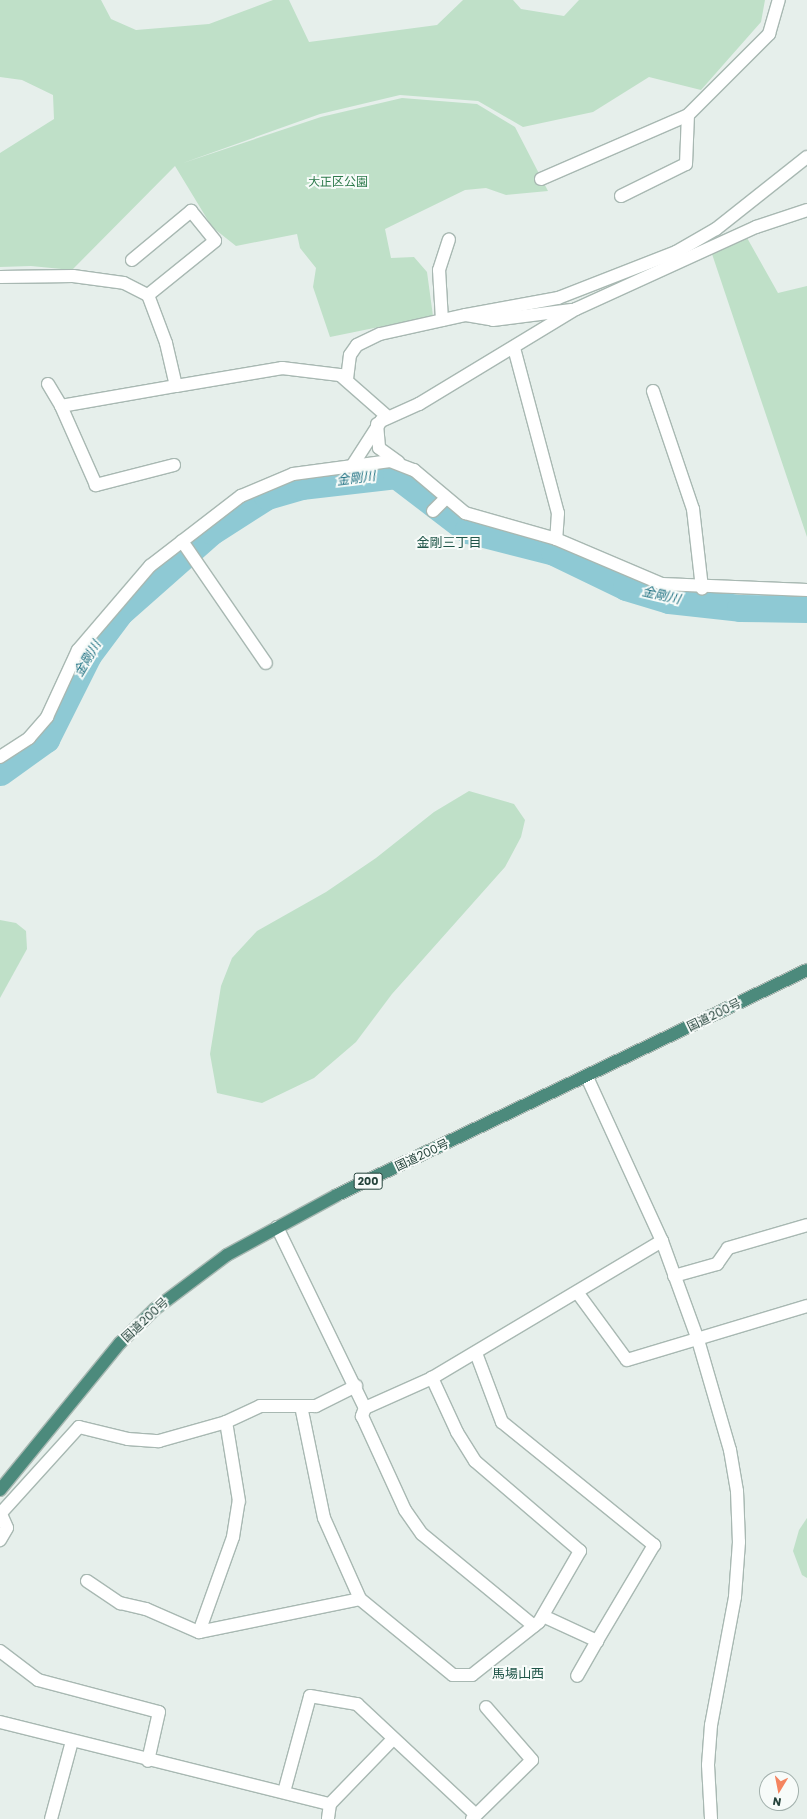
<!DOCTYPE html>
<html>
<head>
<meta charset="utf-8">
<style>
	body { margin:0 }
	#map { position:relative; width:807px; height:1819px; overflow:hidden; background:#e6efeb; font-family:Poppins,"Noto Sans JP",sans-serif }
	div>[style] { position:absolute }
	.green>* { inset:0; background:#bfe0c8 }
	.river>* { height:27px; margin:-13.5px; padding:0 13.5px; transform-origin:13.5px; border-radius:13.5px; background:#8ec9d4 }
	.roads { filter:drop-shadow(1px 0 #a8b8b2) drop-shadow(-1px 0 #a8b8b2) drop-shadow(0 1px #a8b8b2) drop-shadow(0 -1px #a8b8b2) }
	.minor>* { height:12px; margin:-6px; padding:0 6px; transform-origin:6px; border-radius:6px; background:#fff }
	.trunk>* { height:12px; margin:-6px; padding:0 6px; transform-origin:6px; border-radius:6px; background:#4c8a7c }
	span { translate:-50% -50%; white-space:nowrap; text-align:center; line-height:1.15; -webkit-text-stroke:4px #f7fbf9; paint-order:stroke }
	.shield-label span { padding:1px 3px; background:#f7fbf9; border:1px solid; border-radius:3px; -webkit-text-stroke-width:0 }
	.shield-label { font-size:11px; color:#24423a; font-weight:700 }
	.park-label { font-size:12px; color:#2d7a4b }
	.street-label { font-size:12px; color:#24423a }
	.water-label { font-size:13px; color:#1c6f80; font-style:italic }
	.neighbourhood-label { font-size:13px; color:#1f5548 }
	.north { position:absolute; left:759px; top:1771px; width:40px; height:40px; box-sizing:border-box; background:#f7fbf9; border:1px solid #a3b1ad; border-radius:50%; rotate:190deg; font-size:11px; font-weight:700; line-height:16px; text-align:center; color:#24423a }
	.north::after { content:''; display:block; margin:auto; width:14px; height:18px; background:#f4845f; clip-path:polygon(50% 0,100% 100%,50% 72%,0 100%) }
</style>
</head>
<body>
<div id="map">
	<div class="green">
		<div style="clip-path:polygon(0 0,101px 0,111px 19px,136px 30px,209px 24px,273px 0,289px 0,309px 42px,437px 25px,463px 0,513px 0,521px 9px,564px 16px,579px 0,765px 0,761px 22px,701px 90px,649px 77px,593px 112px,523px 127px,478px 101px,400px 95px,320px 114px,183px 163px,321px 117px,402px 98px,477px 104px,515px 127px,548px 191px,506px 195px,486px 188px,465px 190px,385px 229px,391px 258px,414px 257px,427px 272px,433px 316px,330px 337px,313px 287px,316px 268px,300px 248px,297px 234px,236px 246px,212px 227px,175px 166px,72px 270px,31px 266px,0 267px,0 153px,54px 119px,53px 95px,22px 80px,0 77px)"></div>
		<div style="clip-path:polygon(746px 236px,778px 293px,807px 286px,807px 537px,712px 254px)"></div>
		<div style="clip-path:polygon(469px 791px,514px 804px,525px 820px,521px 837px,505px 867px,392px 994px,356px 1042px,314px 1078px,262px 1103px,217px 1093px,210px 1054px,221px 986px,232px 958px,257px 931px,326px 892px,376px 858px,434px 812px)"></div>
		<div style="clip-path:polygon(0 920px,16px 923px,26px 931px,27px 949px,0 998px)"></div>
		<div style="clip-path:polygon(807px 1518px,807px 1578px,802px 1575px,793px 1551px,799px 1530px)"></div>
	</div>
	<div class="river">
		<div style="left:0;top:772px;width:57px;rotate:-35.7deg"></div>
		<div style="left:46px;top:739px;width:94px;rotate:-63.4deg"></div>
		<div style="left:88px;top:655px;width:54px;rotate:-53.3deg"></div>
		<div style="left:120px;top:612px;width:123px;rotate:-41.4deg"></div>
		<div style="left:212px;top:531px;width:65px;rotate:-32.5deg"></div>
		<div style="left:267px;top:496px;width:35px;rotate:-16deg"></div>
		<div style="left:301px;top:486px;width:96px;rotate:-6.6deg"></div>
		<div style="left:396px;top:475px;width:91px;rotate:37.4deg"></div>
		<div style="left:468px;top:530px;width:89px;rotate:14.3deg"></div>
		<div style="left:554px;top:552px;width:80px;rotate:25.9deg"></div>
		<div style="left:626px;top:587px;width:45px;rotate:16.8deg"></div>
		<div style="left:669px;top:600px;width:71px;rotate:6.4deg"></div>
		<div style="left:740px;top:608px;width:67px;rotate:0.9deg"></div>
	</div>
	<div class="roads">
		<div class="minor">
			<div style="left:541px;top:179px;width:160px;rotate:-23.5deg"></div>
			<div style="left:688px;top:115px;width:115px;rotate:-45deg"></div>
			<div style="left:769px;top:34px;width:35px;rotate:-74deg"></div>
			<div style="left:621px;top:196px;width:72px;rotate:-26.2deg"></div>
			<div style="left:686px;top:164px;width:49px;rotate:-87.7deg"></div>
			<div style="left:132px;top:260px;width:77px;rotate:-39.7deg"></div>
			<div style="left:191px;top:211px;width:38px;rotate:51deg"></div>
			<div style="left:215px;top:241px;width:86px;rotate:141.1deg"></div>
			<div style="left:0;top:277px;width:73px;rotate:-0.8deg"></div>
			<div style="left:73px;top:276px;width:51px;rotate:7.8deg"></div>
			<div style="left:124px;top:283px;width:27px;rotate:27deg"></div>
			<div style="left:148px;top:295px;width:51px;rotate:69.4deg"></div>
			<div style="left:166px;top:343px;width:44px;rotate:76.9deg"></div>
			<div style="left:176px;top:386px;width:108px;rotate:-9.6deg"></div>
			<div style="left:282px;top:368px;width:58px;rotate:6.9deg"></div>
			<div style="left:340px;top:375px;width:64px;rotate:41.2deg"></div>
			<div style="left:466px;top:315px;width:94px;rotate:-10.5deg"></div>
			<div style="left:558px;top:298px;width:127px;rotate:-21.3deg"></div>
			<div style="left:676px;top:252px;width:46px;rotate:-29.9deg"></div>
			<div style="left:716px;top:229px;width:116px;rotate:-38.4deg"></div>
			<div style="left:442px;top:320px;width:50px;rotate:-93.4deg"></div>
			<div style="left:439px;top:270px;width:32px;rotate:-72deg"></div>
			<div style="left:514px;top:348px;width:171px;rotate:75.1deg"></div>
			<div style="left:558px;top:513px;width:26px;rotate:94deg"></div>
			<div style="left:347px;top:379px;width:24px;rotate:-83deg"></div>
			<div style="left:350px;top:355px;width:12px;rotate:-55deg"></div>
			<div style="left:357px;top:345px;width:25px;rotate:-26deg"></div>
			<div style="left:380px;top:334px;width:88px;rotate:-12.5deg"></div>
			<div style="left:466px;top:315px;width:27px;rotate:10deg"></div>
			<div style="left:493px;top:320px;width:79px;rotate:-7.3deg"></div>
			<div style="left:48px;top:384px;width:26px;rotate:59deg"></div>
			<div style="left:653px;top:391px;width:125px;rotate:71.3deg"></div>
			<div style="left:693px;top:509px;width:80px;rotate:83.5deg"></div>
			<div style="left:377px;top:424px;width:24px;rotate:85deg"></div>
			<div style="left:379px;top:448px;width:24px;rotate:36deg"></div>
			<div style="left:174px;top:465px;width:81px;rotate:165.6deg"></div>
			<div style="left:96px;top:485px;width:86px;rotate:-113.9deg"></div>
			<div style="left:61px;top:406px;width:117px;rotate:-9.9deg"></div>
			<div style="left:352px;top:466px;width:54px;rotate:-57.2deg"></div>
			<div style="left:381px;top:421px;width:42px;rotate:-24.1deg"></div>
			<div style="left:419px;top:404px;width:184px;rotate:-31.2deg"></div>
			<div style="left:576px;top:309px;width:198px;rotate:-24.5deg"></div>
			<div style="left:756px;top:227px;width:54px;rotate:-18.4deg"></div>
			<div style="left:433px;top:511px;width:17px;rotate:-45deg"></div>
			<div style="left:182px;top:541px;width:148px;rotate:55.5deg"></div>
			<div style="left:0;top:757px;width:35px;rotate:-33deg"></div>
			<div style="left:29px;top:738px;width:28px;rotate:-49deg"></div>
			<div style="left:47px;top:717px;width:74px;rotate:-65.2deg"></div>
			<div style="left:78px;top:650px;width:111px;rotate:-49.4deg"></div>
			<div style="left:150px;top:566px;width:115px;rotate:-37.6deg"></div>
			<div style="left:241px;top:496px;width:56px;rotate:-22.9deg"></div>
			<div style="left:293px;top:474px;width:98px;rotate:-7.6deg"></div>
			<div style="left:390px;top:461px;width:26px;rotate:21deg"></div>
			<div style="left:414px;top:470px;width:67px;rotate:40.1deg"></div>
			<div style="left:465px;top:513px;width:95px;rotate:15.9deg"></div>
			<div style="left:556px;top:539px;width:115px;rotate:23deg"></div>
			<div style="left:662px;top:584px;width:145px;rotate:2.4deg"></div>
			<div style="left:277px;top:1227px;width:201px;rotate:64.1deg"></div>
			<div style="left:365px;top:1408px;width:73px;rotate:-24.1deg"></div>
			<div style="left:432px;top:1378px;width:268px;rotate:-30.8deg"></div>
			<div style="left:662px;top:1241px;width:180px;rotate:-114.6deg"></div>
			<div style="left:662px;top:1241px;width:105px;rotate:70deg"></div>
			<div style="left:698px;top:1340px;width:115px;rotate:73.8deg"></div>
			<div style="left:730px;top:1450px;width:42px;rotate:80.3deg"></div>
			<div style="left:737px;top:1491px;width:51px;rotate:87.8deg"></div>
			<div style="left:739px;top:1542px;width:55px;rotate:94.2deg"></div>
			<div style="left:735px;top:1597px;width:130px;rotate:100.6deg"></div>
			<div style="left:711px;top:1725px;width:40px;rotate:94.3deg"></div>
			<div style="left:708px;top:1765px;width:54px;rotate:86.8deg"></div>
			<div style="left:674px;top:1276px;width:45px;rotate:-15.6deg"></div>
			<div style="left:717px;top:1264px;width:19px;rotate:-55deg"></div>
			<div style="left:728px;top:1248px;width:82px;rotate:-16.2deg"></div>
			<div style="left:577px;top:1292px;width:84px;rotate:53.7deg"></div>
			<div style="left:627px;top:1360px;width:188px;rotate:-16.7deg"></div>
			<div style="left:476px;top:1353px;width:74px;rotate:69.4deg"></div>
			<div style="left:502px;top:1422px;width:196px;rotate:39deg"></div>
			<div style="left:654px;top:1545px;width:112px;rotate:120.7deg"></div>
			<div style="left:301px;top:1406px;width:114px;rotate:78.4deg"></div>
			<div style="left:324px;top:1518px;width:89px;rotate:66deg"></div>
			<div style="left:360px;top:1599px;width:120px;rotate:39.3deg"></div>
			<div style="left:453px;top:1675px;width:19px"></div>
			<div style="left:472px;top:1675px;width:85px;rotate:-38.3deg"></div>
			<div style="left:539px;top:1622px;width:82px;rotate:-60deg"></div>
			<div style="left:580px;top:1551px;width:138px;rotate:-139.4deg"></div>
			<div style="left:475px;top:1461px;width:34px;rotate:-122deg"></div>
			<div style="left:457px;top:1432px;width:60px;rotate:-114.8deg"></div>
			<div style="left:365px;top:1408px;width:9px;rotate:111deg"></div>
			<div style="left:362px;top:1416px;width:103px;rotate:65.4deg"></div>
			<div style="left:405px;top:1510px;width:29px;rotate:55deg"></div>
			<div style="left:422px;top:1534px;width:145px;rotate:39.4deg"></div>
			<div style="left:0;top:1512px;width:17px;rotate:66deg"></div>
			<div style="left:7px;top:1528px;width:14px;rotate:120deg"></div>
			<div style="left:1px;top:1513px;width:116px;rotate:-47.8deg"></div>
			<div style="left:79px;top:1427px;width:50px;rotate:13.8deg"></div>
			<div style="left:128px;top:1439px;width:31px;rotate:4deg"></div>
			<div style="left:159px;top:1441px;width:70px;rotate:-15.8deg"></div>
			<div style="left:226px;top:1422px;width:38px;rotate:-25deg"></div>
			<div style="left:260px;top:1406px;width:56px"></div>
			<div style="left:316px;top:1406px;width:45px;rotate:-26.6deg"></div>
			<div style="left:87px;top:1581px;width:40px;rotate:34deg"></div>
			<div style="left:120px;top:1603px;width:27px;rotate:13deg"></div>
			<div style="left:146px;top:1609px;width:58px;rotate:23.5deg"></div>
			<div style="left:199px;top:1632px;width:164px;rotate:-11.6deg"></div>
			<div style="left:543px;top:1616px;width:60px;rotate:24.8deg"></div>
			<div style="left:597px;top:1641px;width:40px;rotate:119.7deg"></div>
			<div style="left:199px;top:1632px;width:101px;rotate:-70.3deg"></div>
			<div style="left:233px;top:1537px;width:36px;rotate:-81deg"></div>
			<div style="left:239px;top:1501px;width:80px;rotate:-99.3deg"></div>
			<div style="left:0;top:1651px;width:48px;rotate:37.3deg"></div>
			<div style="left:38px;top:1680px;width:125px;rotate:14.8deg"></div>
			<div style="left:159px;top:1712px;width:50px;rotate:102.7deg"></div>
			<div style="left:0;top:1722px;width:340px;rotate:14deg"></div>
			<div style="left:330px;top:1804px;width:15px;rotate:98deg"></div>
			<div style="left:284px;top:1792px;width:99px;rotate:-74.8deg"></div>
			<div style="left:310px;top:1696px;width:48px;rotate:9.7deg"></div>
			<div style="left:357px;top:1704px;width:161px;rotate:43deg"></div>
			<div style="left:330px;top:1804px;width:89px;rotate:-45.9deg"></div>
			<div style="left:51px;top:1819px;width:81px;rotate:-74.9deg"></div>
			<div style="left:472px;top:1819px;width:84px;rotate:-44.5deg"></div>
			<div style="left:532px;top:1760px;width:70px;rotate:-131deg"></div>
		</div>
		<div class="trunk">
			<div style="left:0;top:1490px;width:190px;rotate:-50.8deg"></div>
			<div style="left:120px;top:1343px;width:49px;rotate:-44.2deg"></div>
			<div style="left:155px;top:1309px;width:90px;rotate:-36.9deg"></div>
			<div style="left:227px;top:1255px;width:125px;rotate:-28.6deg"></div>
			<div style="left:337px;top:1195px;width:521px;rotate:-25.58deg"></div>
		</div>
	</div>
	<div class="shield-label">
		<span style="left:368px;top:1181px">200</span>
	</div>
	<div class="park-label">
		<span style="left:338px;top:182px">大正区公園</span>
	</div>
	<div class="street-label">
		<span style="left:714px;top:1015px;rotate:-26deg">国道200号</span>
		<span style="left:422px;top:1155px;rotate:-25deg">国道200号</span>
		<span style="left:145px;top:1320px;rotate:-43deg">国道200号</span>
	</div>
	<div class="water-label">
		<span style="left:356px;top:479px;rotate:-7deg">金剛川</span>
		<span style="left:661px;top:596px;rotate:13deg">金剛川</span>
		<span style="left:88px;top:659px;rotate:-59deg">金剛川</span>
	</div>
	<div class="neighbourhood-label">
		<span style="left:449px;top:543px">金剛三丁目</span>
		<span style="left:518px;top:1674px">馬場山西</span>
	</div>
	<div class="north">N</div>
</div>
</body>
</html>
